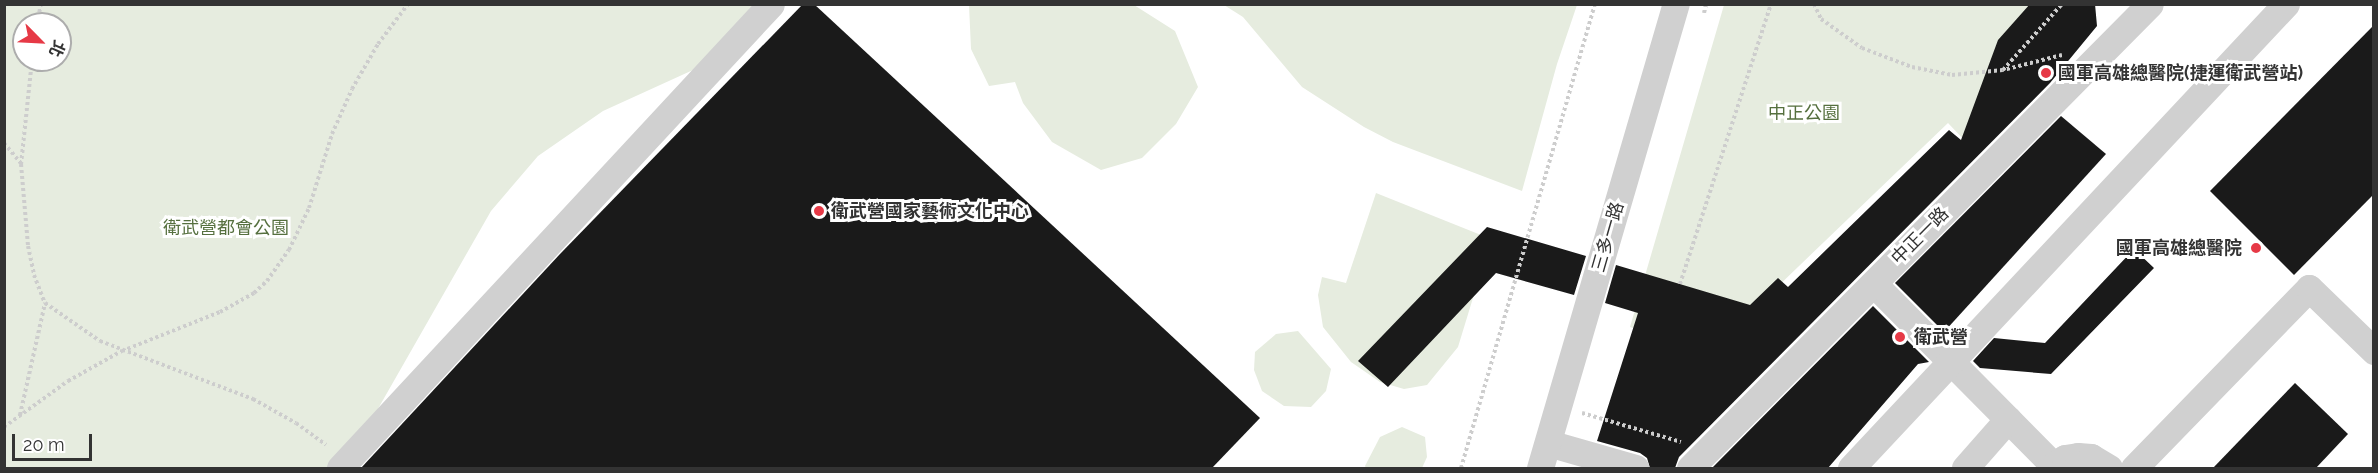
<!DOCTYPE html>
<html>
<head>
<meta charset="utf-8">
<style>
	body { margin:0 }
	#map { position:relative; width:2378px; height:473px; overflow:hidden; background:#fff; font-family:Raleway,"Noto Sans TC",sans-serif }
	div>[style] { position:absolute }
	.green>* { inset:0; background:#e6ecdf }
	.building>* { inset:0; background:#1a1a1a }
	.path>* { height:4px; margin-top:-2px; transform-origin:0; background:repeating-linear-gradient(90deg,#cdcdcd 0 3px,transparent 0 6px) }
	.minor>* { height:27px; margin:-13.5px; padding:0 13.5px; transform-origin:13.5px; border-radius:13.5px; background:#d0d0d0 }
	.dots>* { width:16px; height:16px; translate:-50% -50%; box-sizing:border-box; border:3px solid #fff; border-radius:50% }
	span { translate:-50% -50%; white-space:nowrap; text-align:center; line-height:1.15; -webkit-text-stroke:6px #fff; paint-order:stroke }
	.poi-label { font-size:18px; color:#333; font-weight:700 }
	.left { translate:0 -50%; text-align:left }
	.right { translate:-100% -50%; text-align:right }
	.park-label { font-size:18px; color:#56703f }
	.street-label { font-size:18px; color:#333 }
	.frame { position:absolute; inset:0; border:6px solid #333; pointer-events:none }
	.north { position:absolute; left:12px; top:12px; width:60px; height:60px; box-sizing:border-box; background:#fff; border:2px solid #adadad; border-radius:50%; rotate:114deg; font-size:16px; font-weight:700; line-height:24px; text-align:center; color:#333 }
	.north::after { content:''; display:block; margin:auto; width:21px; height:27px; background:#e63946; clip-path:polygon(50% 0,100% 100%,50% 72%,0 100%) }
	.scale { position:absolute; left:12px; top:434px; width:80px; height:27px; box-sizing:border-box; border:3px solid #333; border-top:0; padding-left:8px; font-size:18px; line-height:21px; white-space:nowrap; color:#333; -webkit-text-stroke:4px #fff; paint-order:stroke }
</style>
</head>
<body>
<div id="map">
	<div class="green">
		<div style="clip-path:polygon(evenodd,4px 5px,761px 5px,693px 70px,603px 111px,538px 156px,491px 211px,347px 463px,338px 468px,5px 468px,4px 5px,24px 24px,60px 24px,60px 60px,24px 60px,24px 24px)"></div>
		<div style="clip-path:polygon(969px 5px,1134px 5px,1175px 31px,1198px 87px,1176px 124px,1142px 158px,1101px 170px,1052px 142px,1023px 103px,1015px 82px,989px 86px,971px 49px)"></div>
		<div style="clip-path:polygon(1224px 5px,1577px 5px,1557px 64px,1522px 191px,1393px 142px,1364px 127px,1302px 87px,1243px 17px)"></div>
		<div style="clip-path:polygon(1724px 5px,2095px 5px,1967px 143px,1948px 123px,1750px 313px,1699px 350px,1630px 327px)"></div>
		<div style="clip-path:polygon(1376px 193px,1491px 239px,1458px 347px,1427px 385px,1404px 389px,1380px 382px,1351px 362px,1323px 327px,1318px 295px,1322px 277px,1346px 283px)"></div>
		<div style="clip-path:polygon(1298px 331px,1331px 369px,1326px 391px,1311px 407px,1284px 406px,1262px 391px,1254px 370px,1255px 352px,1276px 334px)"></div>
		<div style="clip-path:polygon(1402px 427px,1425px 437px,1427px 457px,1422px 468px,1366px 468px,1365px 466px,1380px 437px)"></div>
	</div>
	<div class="building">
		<div style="clip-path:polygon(803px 4px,814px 4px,1260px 418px,1212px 468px,361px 468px,560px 254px)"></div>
		<div style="clip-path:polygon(2030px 4px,2095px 4px,2097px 26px,2050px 83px,1679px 457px,1675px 468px,1650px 468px,1647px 458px,1640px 453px,1597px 441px,1638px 313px,1605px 303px,1616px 265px,1750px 305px,1778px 278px,1788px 287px,1949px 130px,1961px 140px,1998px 40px)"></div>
		<div style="clip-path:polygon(2373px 26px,2373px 195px,2294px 275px,2210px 191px)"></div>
		<div style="clip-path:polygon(2061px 116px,2106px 154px,1944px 332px,1895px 283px)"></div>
		<div style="clip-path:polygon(1487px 227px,1586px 256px,1574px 295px,1496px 273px,1388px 387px,1358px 361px)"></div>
		<div style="clip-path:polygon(2134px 249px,2154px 268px,2051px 374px,1980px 368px,1973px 361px,1994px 338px,2045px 343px)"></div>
		<div style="clip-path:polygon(1873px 306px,1929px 362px,1918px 364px,1828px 468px,1712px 468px)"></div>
		<div style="clip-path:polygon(2295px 383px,2348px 434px,2316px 468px,2213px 468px)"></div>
	</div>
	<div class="path">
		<div style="left:1814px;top:4px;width:17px;rotate:65deg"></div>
		<div style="left:1821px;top:19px;width:50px;rotate:35.3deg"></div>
		<div style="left:1862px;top:48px;width:53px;rotate:20.8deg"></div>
		<div style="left:1912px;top:67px;width:41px;rotate:11.3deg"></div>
		<div style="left:1952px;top:75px;width:51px;rotate:-5.6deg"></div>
		<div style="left:1704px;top:13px;width:9px;rotate:-77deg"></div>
		<div style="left:37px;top:24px;width:20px;rotate:-79deg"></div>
		<div style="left:2062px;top:55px;width:61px;rotate:165.7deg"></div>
		<div style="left:2003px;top:70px;width:89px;rotate:-48.2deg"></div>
		<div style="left:32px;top:60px;width:105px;rotate:96deg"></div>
		<div style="left:21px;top:164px;width:82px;rotate:85.1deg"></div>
		<div style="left:28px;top:246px;width:30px;rotate:78deg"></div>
		<div style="left:34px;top:275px;width:30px;rotate:69deg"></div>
		<div style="left:45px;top:303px;width:67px;rotate:34.6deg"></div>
		<div style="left:100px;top:341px;width:164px;rotate:20.8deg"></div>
		<div style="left:253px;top:399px;width:49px;rotate:29.2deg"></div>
		<div style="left:296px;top:423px;width:37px;rotate:36deg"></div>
		<div style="left:4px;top:143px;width:26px;rotate:50deg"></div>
		<div style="left:1680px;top:284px;width:294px;rotate:-72deg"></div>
		<div style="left:1582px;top:413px;width:103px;rotate:16.3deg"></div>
		<div style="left:20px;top:415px;width:115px;rotate:-77.4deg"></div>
		<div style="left:4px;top:427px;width:79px;rotate:-35.7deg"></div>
		<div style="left:68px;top:381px;width:62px;rotate:-29.1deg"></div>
		<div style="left:122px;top:351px;width:105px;rotate:-21.7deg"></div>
		<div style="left:220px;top:312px;width:39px;rotate:-29deg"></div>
		<div style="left:254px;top:293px;width:18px;rotate:-43deg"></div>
		<div style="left:267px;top:281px;width:38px;rotate:-55deg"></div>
		<div style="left:289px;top:250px;width:47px;rotate:-64.5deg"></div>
		<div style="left:309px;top:208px;width:77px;rotate:-72.7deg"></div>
		<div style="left:332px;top:134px;width:49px;rotate:-66deg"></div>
		<div style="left:352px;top:89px;width:52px;rotate:-60deg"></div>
		<div style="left:378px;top:44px;width:50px;rotate:-53.1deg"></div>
		<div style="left:1461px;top:468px;width:483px;rotate:-73.9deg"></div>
	</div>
	<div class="minor">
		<div style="left:1874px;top:284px;width:255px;rotate:45.3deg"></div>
		<div style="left:1548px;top:443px;width:91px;rotate:16deg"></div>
		<div style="left:340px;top:468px;width:633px;rotate:-47.11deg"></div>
		<div style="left:1540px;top:468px;width:484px;rotate:-73.7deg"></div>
		<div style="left:1690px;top:468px;width:653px;rotate:-45.25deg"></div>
		<div style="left:1851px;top:468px;width:636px;rotate:-46.85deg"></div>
		<div style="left:1965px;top:468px;width:65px;rotate:-48.7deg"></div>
		<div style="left:2050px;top:468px;width:18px;rotate:-34deg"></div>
		<div style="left:2065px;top:458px;width:13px;rotate:-9deg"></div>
		<div style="left:2078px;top:456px;width:13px;rotate:4deg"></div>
		<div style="left:2091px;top:457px;width:21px;rotate:31deg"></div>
		<div style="left:2134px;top:468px;width:251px;rotate:-45.8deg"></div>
		<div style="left:2309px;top:288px;width:91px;rotate:44.1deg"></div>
	</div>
	<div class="dots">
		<div style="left:2046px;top:73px;background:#e63946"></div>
		<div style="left:819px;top:211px;background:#e63946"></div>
		<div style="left:2256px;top:248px;background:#e63946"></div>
		<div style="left:1900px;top:337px;background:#e63946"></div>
	</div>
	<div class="poi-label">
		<span class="left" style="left:2058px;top:73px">國軍高雄總醫院(捷運衛武營站)</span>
		<span class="left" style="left:831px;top:211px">衛武營國家藝術文化中心</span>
		<span class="right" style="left:2242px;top:248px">國軍高雄總醫院</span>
		<span class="left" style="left:1914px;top:337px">衛武營</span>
	</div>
	<div class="park-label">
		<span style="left:1804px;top:113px">中正公園</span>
		<span style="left:226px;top:228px">衛武營都會公園</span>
	</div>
	<div class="street-label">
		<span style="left:1920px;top:236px;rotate:-45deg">中正一路</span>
		<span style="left:1608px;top:237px;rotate:-74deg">三多一路</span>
	</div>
	<div class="frame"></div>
	<div class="north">北</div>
	<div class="scale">20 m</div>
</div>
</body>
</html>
